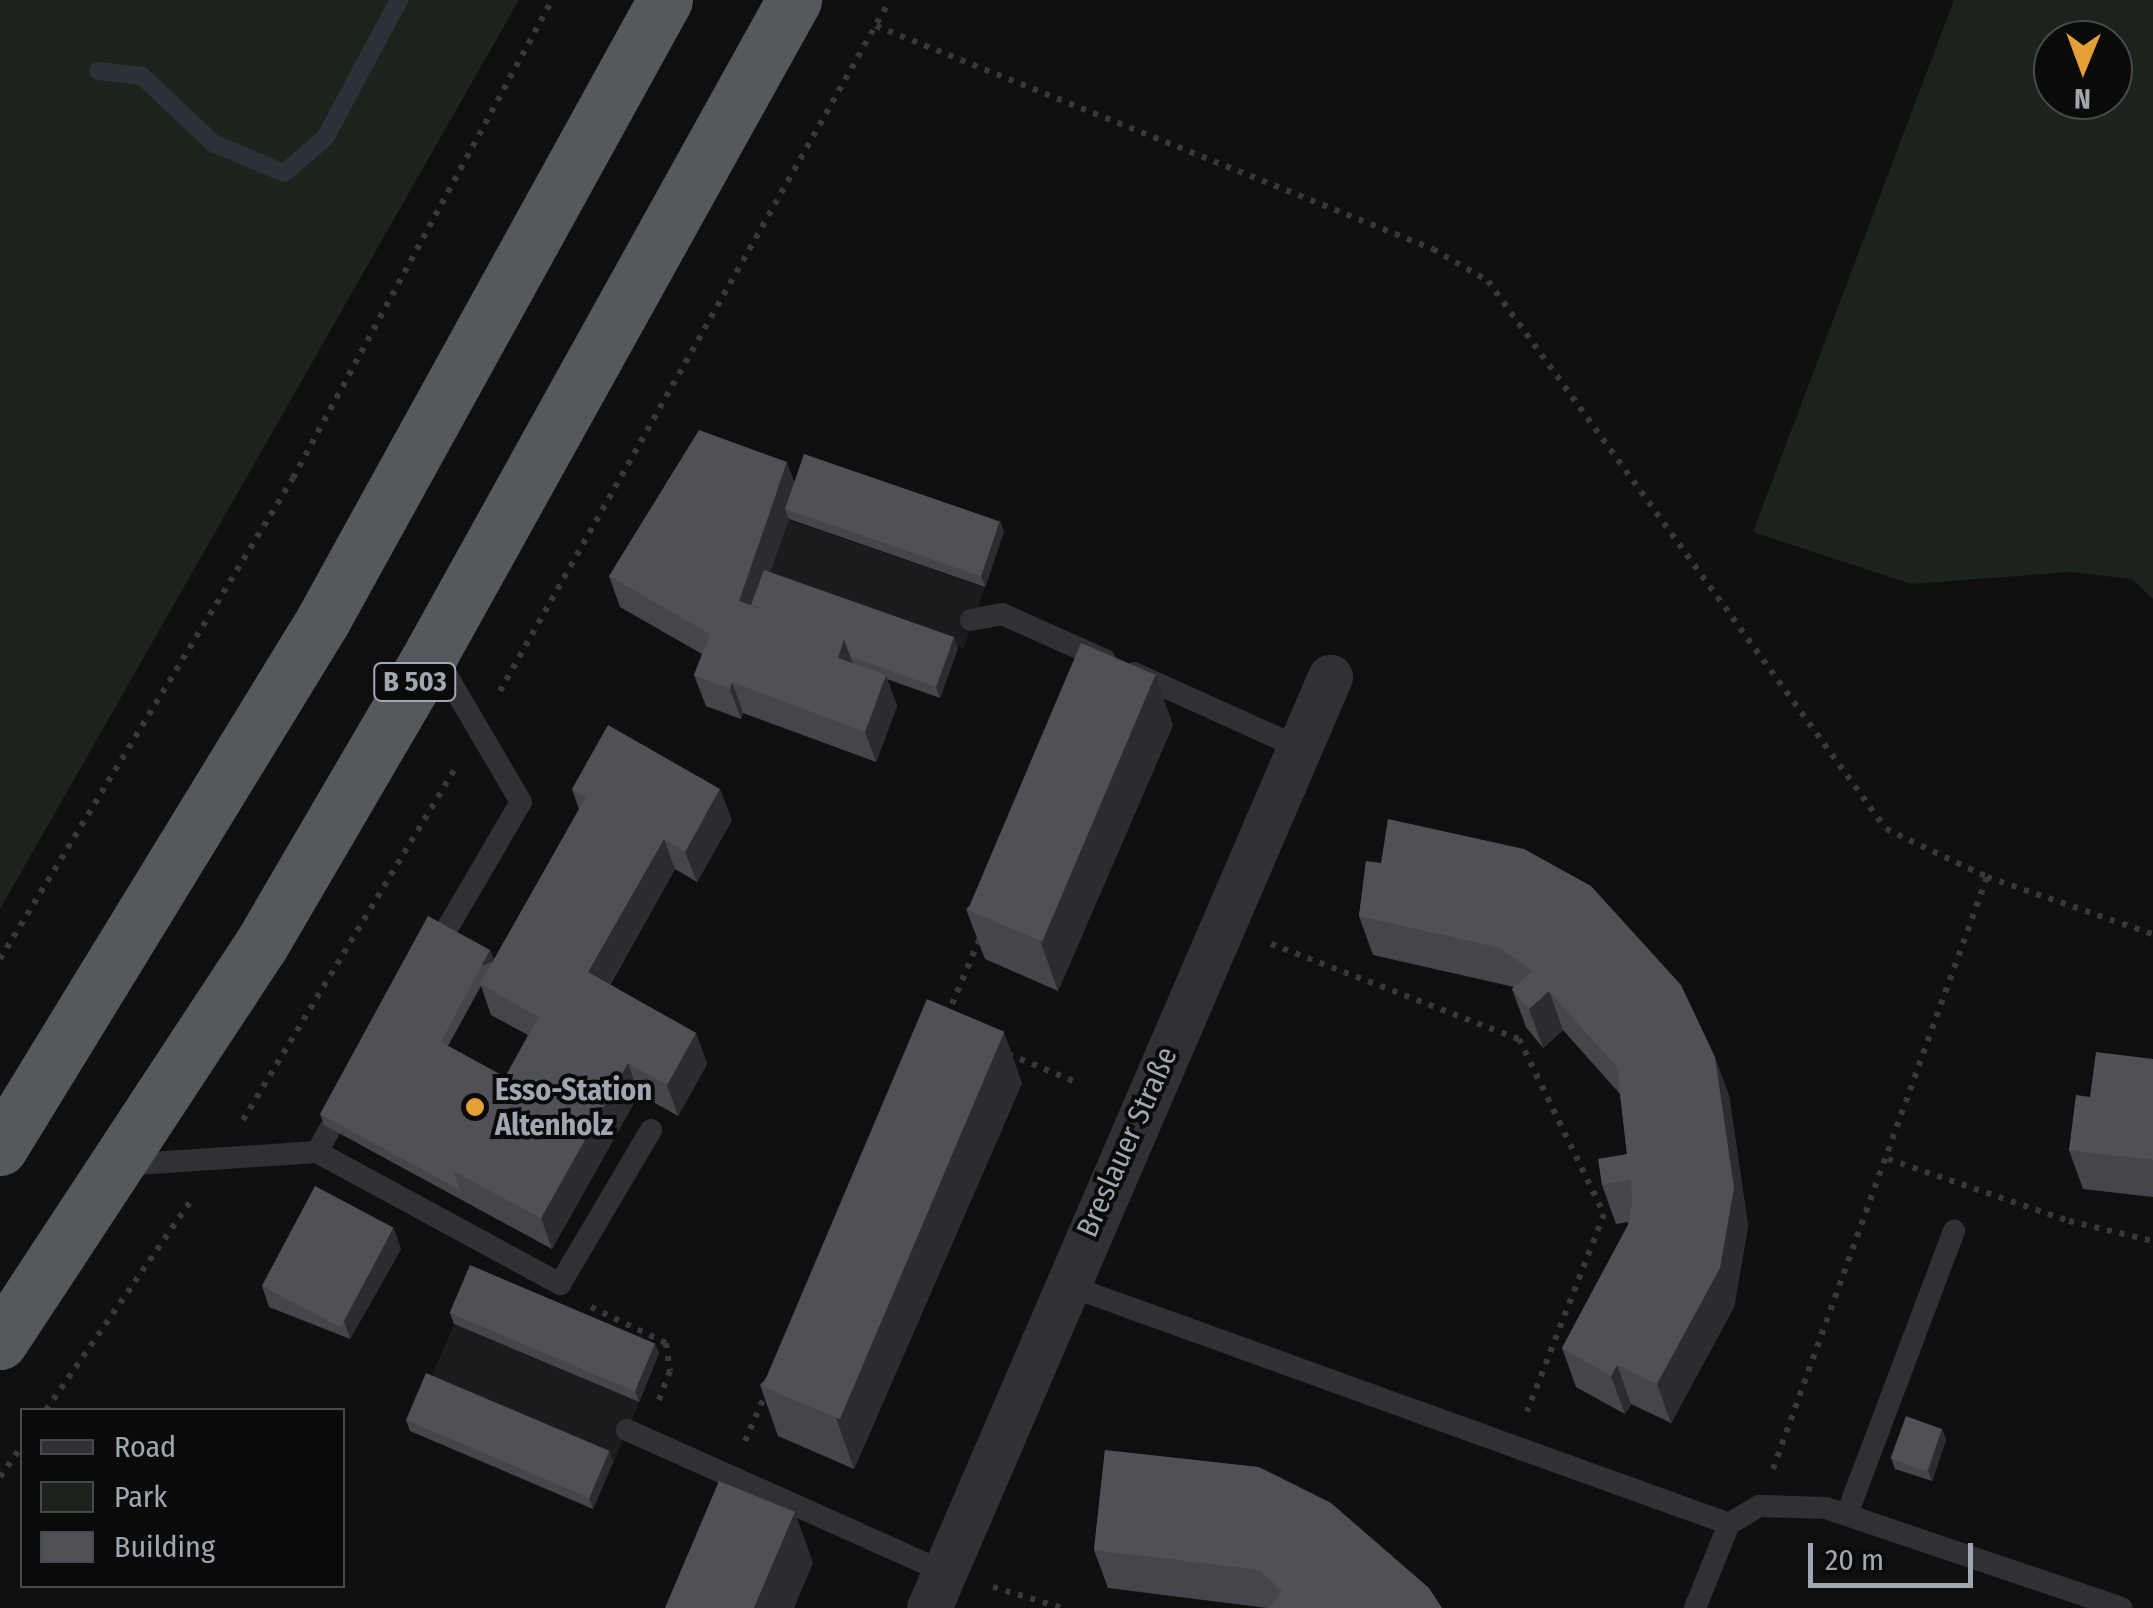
<!DOCTYPE html>
<html>
<head>
<meta charset="utf-8">
<style>
	body { margin:0 }
	#map { position:relative; width:2153px; height:1608px; overflow:hidden; background:#0f0f10; font-family:"Fira Sans Condensed",sans-serif }
	div>[style] { position:absolute }
	.built>* { inset:0; background:#1b1b1d; transform-origin:0 0 }
	.green>* { inset:0; background:#1c231c }
	.stream>* { height:18px; margin:-9px; padding:0 9px; transform-origin:9px; border-radius:9px; background:#2a3238 }
	.path>* { height:6px; margin-top:-3px; transform-origin:0; background:repeating-linear-gradient(90deg,#37383c 0 5px,transparent 0 13px) }
	.service>* { height:22px; margin:-11px; padding:0 11px; transform-origin:11px; border-radius:11px; background:#313135 }
	.minor>* { height:45px; margin:-22.5px; padding:0 22.5px; transform-origin:22.5px; border-radius:22.5px; background:#313135 }
	.trunk>* { height:55px; margin:-27.5px; padding:0 27.5px; transform-origin:27.5px; border-radius:27.5px; background:#55585d }
	.wall>* { inset:0; background:#45464b }
	.shaded-wall>* { inset:0; background:#2b2c2f; transform-origin:0 0 }
	.building>* { inset:0; background:#4f5156; transform-origin:0 0 }
	.dots>* { width:28px; height:28px; translate:-50% -50%; box-sizing:border-box; border:5px solid #0a0a0b; border-radius:50% }
	span { translate:-50% -50%; white-space:nowrap; text-align:center; line-height:1.15; -webkit-text-stroke:8px #0a0a0b; paint-order:stroke }
	.shield-label span { padding:2px 8px; background:#0a0a0b; border:2px solid; border-radius:8px; -webkit-text-stroke-width:0 }
	.shield-label { font-size:28px; color:#a1a7b0; font-weight:700 }
	.poi-label { font-size:30px; color:#a1a7b0; font-weight:700 }
	.left { translate:0 -50%; text-align:left }
	.street-label { font-size:30px; color:#a1a7b0 }
	.legend { position:absolute; left:20px; top:1408px; width:325px; height:180px; box-sizing:border-box; background:#0a0a0b; border:2px solid #46494d; margin:0; padding:12px 18px; list-style:none; font-size:30px; color:#a1a7b0 }
	.legend li { display:flex; align-items:center; gap:20px; height:50px }
	.legend b { width:50px; border:2px solid #46494d }
	.north { position:absolute; left:2033px; top:20px; width:100px; height:100px; box-sizing:border-box; background:#0a0a0b; border:2px solid #46494d; border-radius:50%; rotate:181deg; font-size:28px; font-weight:700; line-height:40px; text-align:center; color:#a1a7b0 }
	.north::after { content:''; display:block; margin:auto; width:35px; height:45px; background:#e2a036; clip-path:polygon(50% 0,100% 100%,50% 72%,0 100%) }
	.scale { position:absolute; left:1808px; top:1543px; width:165px; height:45px; box-sizing:border-box; border:5px solid #a1a7b0; border-top:0; padding-left:12px; font-size:30px; line-height:35px; white-space:nowrap; color:#a1a7b0; -webkit-text-stroke:8px #0a0a0b; paint-order:stroke }
</style>
</head>
<body>
<div id="map">
	<div class="built">
		<div style="left:789px;top:520px;width:207px;height:65px;rotate:19deg"></div>
		<div style="left:454px;top:1324px;width:201px;height:65px;rotate:23deg"></div>
	</div>
	<div class="green">
		<div style="clip-path:polygon(0 0,519px 0,0 909px)"></div>
		<div style="clip-path:polygon(evenodd,1954px 0,2153px 0,2153px 599px,2132px 579px,2070px 572px,1911px 584px,1753px 532px,1954px 0,2113px 40px,2113px 100px,2053px 100px,2053px 40px,2113px 40px)"></div>
	</div>
	<div class="stream">
		<div style="left:98px;top:71px;width:44px;rotate:6.5deg"></div>
		<div style="left:142px;top:76px;width:98px;rotate:43.3deg"></div>
		<div style="left:213px;top:143px;width:77px;rotate:22.9deg"></div>
		<div style="left:284px;top:173px;width:54px;rotate:-40.5deg"></div>
		<div style="left:325px;top:138px;width:157px;rotate:-61.8deg"></div>
	</div>
	<div class="path">
		<div style="left:876px;top:26px;width:600px;rotate:21.82deg"></div>
		<div style="left:1433px;top:249px;width:64px;rotate:30.2deg"></div>
		<div style="left:1488px;top:281px;width:677px;rotate:54.01deg"></div>
		<div style="left:1886px;top:829px;width:112px;rotate:25.4deg"></div>
		<div style="left:1987px;top:877px;width:176px;rotate:19deg"></div>
		<div style="left:500px;top:691px;width:793px;rotate:-60.56deg"></div>
		<div style="left:1271px;top:944px;width:266px;rotate:21deg"></div>
		<div style="left:1519px;top:1039px;width:195px;rotate:64.1deg"></div>
		<div style="left:1604px;top:1214px;width:212px;rotate:111.3deg"></div>
		<div style="left:0;top:959px;width:563px;rotate:-58.65deg"></div>
		<div style="left:293px;top:478px;width:544px;rotate:-61.55deg"></div>
		<div style="left:947px;top:1016px;width:88px;rotate:-67.2deg"></div>
		<div style="left:1008px;top:1054px;width:74px;rotate:22.4deg"></div>
		<div style="left:243px;top:1120px;width:412px;rotate:-58.9deg"></div>
		<div style="left:1888px;top:1159px;width:191px;rotate:18.9deg"></div>
		<div style="left:2069px;top:1221px;width:86px;rotate:13.4deg"></div>
		<div style="left:591px;top:1307px;width:83px;rotate:25.6deg"></div>
		<div style="left:666px;top:1343px;width:28px;rotate:82deg"></div>
		<div style="left:670px;top:1371px;width:34px;rotate:111deg"></div>
		<div style="left:46px;top:1410px;width:253px;rotate:-55.3deg"></div>
		<div style="left:745px;top:1441px;width:52px;rotate:-66.4deg"></div>
		<div style="left:1773px;top:1469px;width:629px;rotate:-70.13deg"></div>
		<div style="left:0;top:1477px;width:39px;rotate:-55deg"></div>
		<div style="left:993px;top:1587px;width:72px;rotate:16.9deg"></div>
	</div>
	<div class="service">
		<div style="left:971px;top:620px;width:32px;rotate:-11deg"></div>
		<div style="left:1002px;top:614px;width:113px;rotate:24.1deg"></div>
		<div style="left:433px;top:652px;width:174px;rotate:59.6deg"></div>
		<div style="left:521px;top:802px;width:153px;rotate:120.3deg"></div>
		<div style="left:1134px;top:673px;width:182px;rotate:24.3deg"></div>
		<div style="left:317px;top:1152px;width:277px;rotate:28.5deg"></div>
		<div style="left:560px;top:1284px;width:179px;rotate:-59.4deg"></div>
		<div style="left:122px;top:1165px;width:195px;rotate:-3.8deg"></div>
		<div style="left:317px;top:1152px;width:26px;rotate:-61deg"></div>
		<div style="left:1064px;top:1284px;width:707px;rotate:19.84deg"></div>
		<div style="left:1729px;top:1524px;width:35px;rotate:-31deg"></div>
		<div style="left:1759px;top:1506px;width:67px;rotate:1.7deg"></div>
		<div style="left:1826px;top:1508px;width:312px;rotate:18.7deg"></div>
		<div style="left:627px;top:1430px;width:347px;rotate:24.1deg"></div>
		<div style="left:1847px;top:1514px;width:303px;rotate:-69.3deg"></div>
		<div style="left:1695px;top:1608px;width:91px;rotate:-68deg"></div>
	</div>
	<div class="minor">
		<div style="left:929px;top:1608px;width:1014px;rotate:-66.7deg"></div>
	</div>
	<div class="trunk">
		<div style="left:0;top:1148px;width:619px;rotate:-58.54deg"></div>
		<div style="left:323px;top:620px;width:708px;rotate:-61.12deg"></div>
		<div style="left:0;top:1342px;width:475px;rotate:-56.7deg"></div>
		<div style="left:261px;top:945px;width:339px;rotate:-59.7deg"></div>
		<div style="left:432px;top:652px;width:746px;rotate:-60.96deg"></div>
	</div>
	<div class="wall">
		<div style="clip-path:polygon(794px 482px,1004px 531px,985px 587px,789px 519px,770px 572px,958px 648px,940px 698px,887px 679px,897px 706px,876px 762px,743px 713px,741px 719px,706px 706px,694px 675px,702px 654px,620px 607px,609px 576px)"></div>
		<div style="clip-path:polygon(1173px 725px,1058px 991px,985px 959px,966px 909px)"></div>
		<div style="clip-path:polygon(evenodd,572px 789px,732px 820px,697px 882px,675px 869px,610px 985px,696px 1033px,707px 1064px,678px 1116px,639px 1094px,552px 1249px,324px 1125px,320px 1114px,490px 950px,494px 960px,579px 809px,572px 789px,481px 986px,491px 1015px,528px 1035px,505px 1077px,448px 1046px,481px 986px)"></div>
		<div style="clip-path:polygon(1366px 861px,1729px 1095px,1748px 1226px,1734px 1307px,1671px 1423px,1631px 1404px,1625px 1414px,1576px 1387px,1562px 1348px,1628px 1225px,1628px 1222px,1616px 1224px,1602px 1185px,1627px 1154px,1620px 1094px,1563px 1030px,1543px 1048px,1526px 1027px,1512px 989px,1514px 987px,1373px 955px,1359px 916px)"></div>
		<div style="clip-path:polygon(2153px 1059px,2153px 1197px,2083px 1189px,2069px 1150px,2090px 1097px)"></div>
		<div style="clip-path:polygon(1022px 1083px,854px 1469px,778px 1436px,760px 1385px)"></div>
		<div style="clip-path:polygon(401px 1249px,350px 1339px,269px 1307px,262px 1286px)"></div>
		<div style="clip-path:polygon(450px 1313px,659px 1353px,639px 1402px,454px 1324px)"></div>
		<div style="clip-path:polygon(406px 1420px,609px 1451px,613px 1462px,593px 1509px,410px 1431px)"></div>
		<div style="clip-path:polygon(1942px 1429px,1946px 1440px,1932px 1481px,1895px 1469px,1891px 1458px)"></div>
		<div style="clip-path:polygon(1105px 1450px,1442px 1608px,1267px 1608px,1108px 1588px,1094px 1550px)"></div>
	</div>
	<div class="shaded-wall">
		<div style="clip-path:polygon(787px 462px,798px 492px,785px 509px,789px 519px,753px 623px,739px 601px)"></div>
		<div style="clip-path:polygon(1000px 520px,1004px 531px,985px 587px,981px 576px)"></div>
		<div style="clip-path:polygon(954px 637px,958px 648px,940px 698px,936px 687px)"></div>
		<div style="clip-path:polygon(844px 639px,855px 670px,838px 658px)"></div>
		<div style="clip-path:polygon(886px 675px,897px 706px,876px 762px,865px 732px)"></div>
		<div style="clip-path:polygon(1155px 675px,1173px 725px,1058px 991px,1040px 940px)"></div>
		<div style="clip-path:polygon(732px 682px,743px 713px,741px 719px,730px 689px)"></div>
		<div style="clip-path:polygon(720px 789px,732px 820px,697px 882px,685px 852px)"></div>
		<div style="clip-path:polygon(664px 839px,675px 869px,599px 1003px,588px 972px)"></div>
		<div style="left:490px;top:950px;width:12px;height:104px;rotate:70deg"></div>
		<div style="clip-path:polygon(1549px 991px,1563px 1030px,1543px 1048px,1529px 1009px)"></div>
		<div style="clip-path:polygon(1004px 1032px,1022px 1083px,854px 1469px,836px 1418px)"></div>
		<div style="clip-path:polygon(696px 1033px,707px 1064px,678px 1116px,667px 1085px)"></div>
		<div style="clip-path:polygon(1715px 1057px,1729px 1095px,1748px 1226px,1734px 1307px,1671px 1423px,1657px 1384px)"></div>
		<div style="clip-path:polygon(628px 1063px,639px 1094px,552px 1249px,541px 1218px)"></div>
		<div style="clip-path:polygon(394px 1228px,401px 1249px,350px 1339px,343px 1318px)"></div>
		<div style="clip-path:polygon(655px 1343px,659px 1353px,639px 1402px,635px 1391px)"></div>
		<div style="clip-path:polygon(1617px 1365px,1631px 1404px,1625px 1414px,1611px 1376px)"></div>
		<div style="clip-path:polygon(1942px 1429px,1946px 1440px,1932px 1481px,1928px 1471px)"></div>
		<div style="clip-path:polygon(609px 1451px,613px 1462px,593px 1509px,589px 1498px)"></div>
		<div style="clip-path:polygon(795px 1512px,813px 1563px,794px 1608px,754px 1608px)"></div>
	</div>
	<div class="building">
		<div style="clip-path:polygon(699px 430px,787px 462px,739px 601px,844px 639px,838px 658px,886px 675px,865px 732px,732px 682px,730px 689px,694px 675px,710px 634px,609px 576px)"></div>
		<div style="left:804px;top:454px;width:207px;height:58px;rotate:19deg"></div>
		<div style="clip-path:polygon(764px 570px,954px 637px,936px 687px,851px 657px,844px 639px,751px 605px)"></div>
		<div style="left:1081px;top:643px;width:81px;height:290px;rotate:23deg"></div>
		<div style="clip-path:polygon(608px 725px,720px 789px,685px 852px,664px 839px,588px 972px,696px 1033px,667px 1085px,628px 1063px,541px 1218px,453px 1171px,539px 1017px,480px 984px,586px 797px,572px 789px)"></div>
		<div style="clip-path:polygon(1388px 819px,1524px 849px,1591px 886px,1681px 985px,1715px 1057px,1734px 1188px,1720px 1268px,1657px 1384px,1617px 1365px,1611px 1376px,1562px 1348px,1628px 1225px,1632px 1203px,1631px 1180px,1602px 1185px,1598px 1159px,1627px 1154px,1617px 1067px,1549px 991px,1529px 1009px,1512px 989px,1532px 971px,1500px 948px,1359px 916px,1366px 861px,1381px 863px)"></div>
		<div style="clip-path:polygon(428px 916px,490px 950px,441px 1042px,505px 1077px,453px 1171px,460px 1190px,320px 1114px)"></div>
		<div style="left:927px;top:999px;width:84px;height:421px;rotate:23deg"></div>
		<div style="clip-path:polygon(2096px 1052px,2153px 1059px,2153px 1160px,2069px 1150px,2076px 1095px,2090px 1097px)"></div>
		<div style="left:315px;top:1186px;width:89px;height:113px;rotate:28deg"></div>
		<div style="left:470px;top:1265px;width:201px;height:52px;rotate:23deg"></div>
		<div style="left:426px;top:1373px;width:199px;height:51px;rotate:23deg"></div>
		<div style="left:1906px;top:1416px;width:38px;height:45px;rotate:20deg"></div>
		<div style="clip-path:polygon(1105px 1450px,1259px 1467px,1331px 1503px,1429px 1588px,1442px 1608px,1269px 1608px,1282px 1591px,1260px 1570px,1094px 1550px)"></div>
		<div style="clip-path:polygon(719px 1481px,795px 1512px,754px 1608px,665px 1608px)"></div>
	</div>
	<div class="dots">
		<div style="left:475px;top:1107px;background:#e2a036"></div>
	</div>
	<div class="shield-label">
		<span style="left:415px;top:682px">B 503</span>
	</div>
	<div class="poi-label">
		<span class="left" style="left:495px;top:1107px">Esso-Station<br>Altenholz</span>
	</div>
	<div class="street-label">
		<span style="left:1127px;top:1142px;rotate:-66deg">Breslauer Straße</span>
	</div>
	<ul class="legend">
	<li><b style="height:12px;background:#313135"></b>Road</li>
	<li><b style="height:28px;background:#1c231c"></b>Park</li>
	<li><b style="height:28px;background:#4f5156"></b>Building</li>
	</ul>
	<div class="north">N</div>
	<div class="scale">20 m</div>
</div>
</body>
</html>
